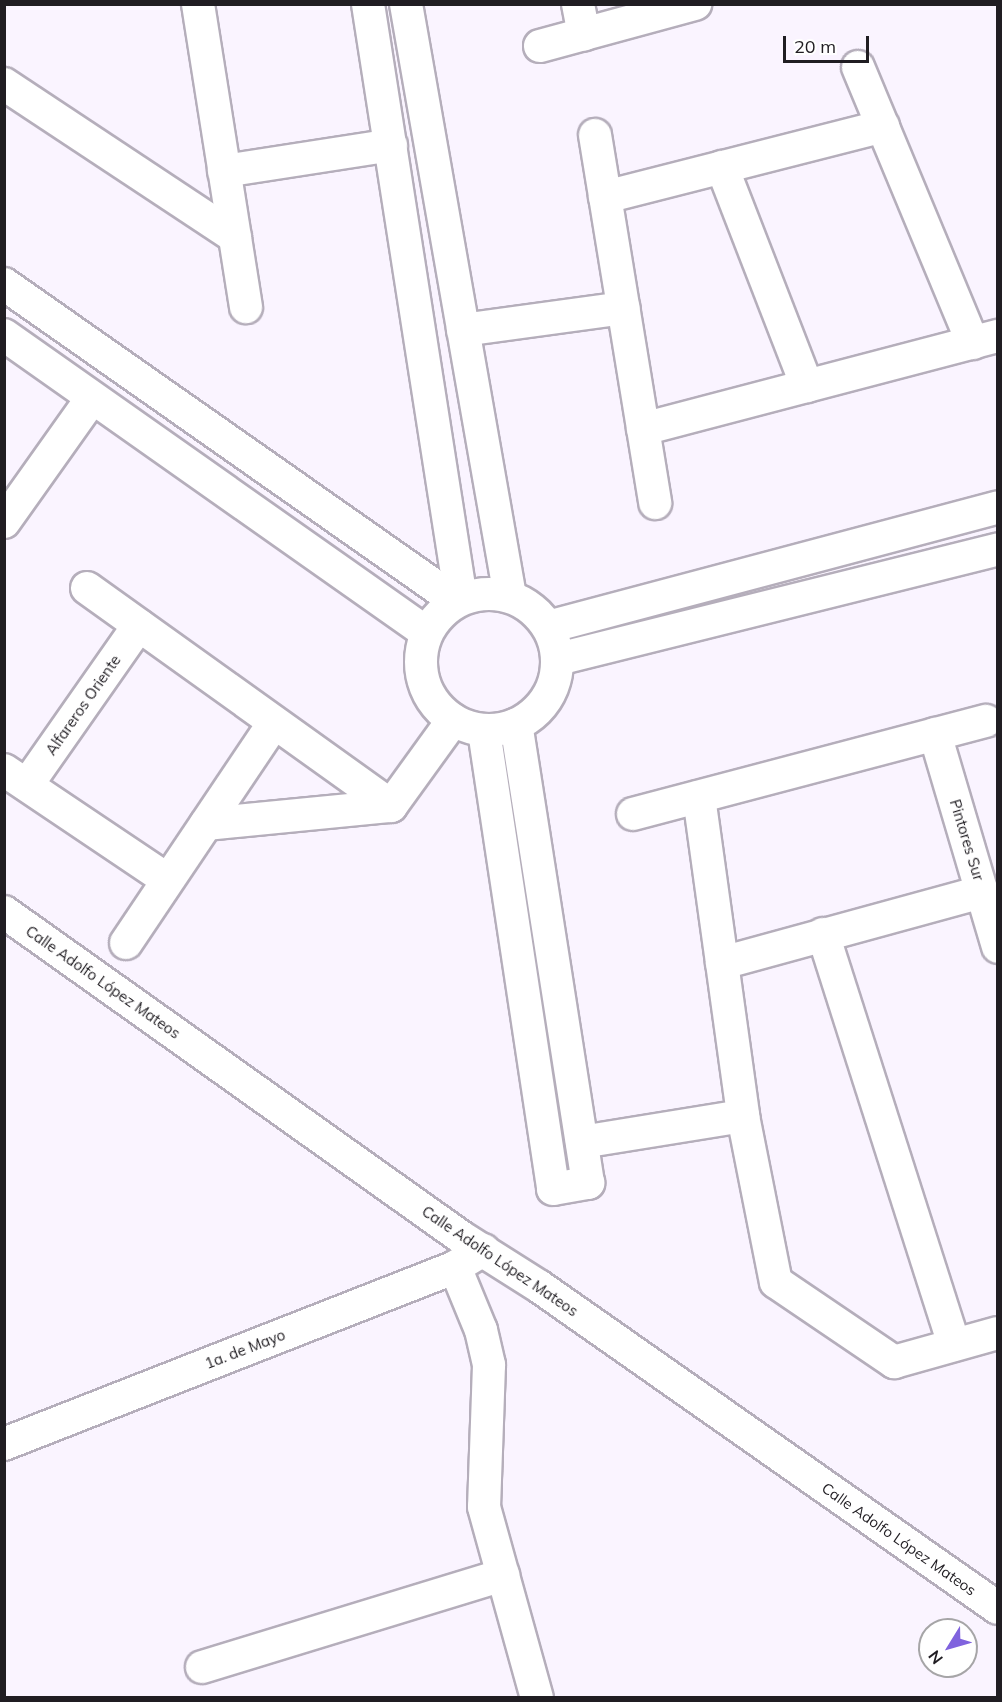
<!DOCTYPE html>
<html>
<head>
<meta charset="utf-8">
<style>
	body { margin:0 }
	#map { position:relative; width:1002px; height:1702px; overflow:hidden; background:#faf4ff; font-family:Mulish,sans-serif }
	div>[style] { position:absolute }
	.roads { filter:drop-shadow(2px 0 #b5aebb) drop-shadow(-2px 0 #b5aebb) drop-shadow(0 2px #b5aebb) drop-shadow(0 -2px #b5aebb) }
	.minor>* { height:32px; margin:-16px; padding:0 16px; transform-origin:16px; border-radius:16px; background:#fff }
	.minor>.ring { margin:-16px; padding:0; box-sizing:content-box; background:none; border:32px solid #fff; border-radius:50% }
	span { translate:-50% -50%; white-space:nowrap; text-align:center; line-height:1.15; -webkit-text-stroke:5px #fff; paint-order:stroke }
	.street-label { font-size:15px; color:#201d22 }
	.frame { position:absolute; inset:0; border:6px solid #201d22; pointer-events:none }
	.north { position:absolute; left:918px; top:1618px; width:60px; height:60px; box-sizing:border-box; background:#fff; border:2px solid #a6a5a7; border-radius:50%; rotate:233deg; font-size:16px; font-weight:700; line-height:24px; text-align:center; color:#201d22 }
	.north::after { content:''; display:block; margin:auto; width:21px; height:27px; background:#8063de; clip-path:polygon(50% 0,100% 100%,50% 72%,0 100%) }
	.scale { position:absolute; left:783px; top:36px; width:86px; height:27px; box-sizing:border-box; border:3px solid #201d22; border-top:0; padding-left:8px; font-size:18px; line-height:21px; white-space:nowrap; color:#201d22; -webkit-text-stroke:4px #fff; paint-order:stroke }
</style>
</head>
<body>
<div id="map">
	<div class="roads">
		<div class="minor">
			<div style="left:198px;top:4px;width:307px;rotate:81deg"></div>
			<div style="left:368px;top:4px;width:602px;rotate:81.12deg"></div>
			<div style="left:406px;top:4px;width:601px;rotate:80.04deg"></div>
			<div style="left:578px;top:4px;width:31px;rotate:79deg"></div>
			<div style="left:540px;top:46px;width:161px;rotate:-15.2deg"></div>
			<div style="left:858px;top:67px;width:299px;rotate:67.4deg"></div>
			<div style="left:4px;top:84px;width:277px;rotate:33.5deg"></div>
			<div style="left:595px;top:135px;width:373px;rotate:80.7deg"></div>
			<div style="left:722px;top:167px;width:235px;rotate:68.8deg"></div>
			<div style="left:224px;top:171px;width:169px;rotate:-8.8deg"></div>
			<div style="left:605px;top:197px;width:287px;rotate:-14.3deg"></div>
			<div style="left:4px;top:284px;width:552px;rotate:35.04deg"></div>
			<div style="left:463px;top:330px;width:162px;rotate:-7.8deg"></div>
			<div style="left:4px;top:335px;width:517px;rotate:35.16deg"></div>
			<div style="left:643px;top:429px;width:367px;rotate:-14.7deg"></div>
			<div style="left:4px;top:522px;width:152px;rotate:-54.6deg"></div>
			<div style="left:87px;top:588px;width:374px;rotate:35.6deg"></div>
			<div class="ring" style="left:421px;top:594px;width:104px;height:104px"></div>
			<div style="left:548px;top:627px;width:466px;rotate:-14.9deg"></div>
			<div style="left:558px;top:659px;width:454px;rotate:-14deg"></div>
			<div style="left:484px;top:731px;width:463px;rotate:81.4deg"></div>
			<div style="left:553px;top:1189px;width:36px;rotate:-10deg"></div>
			<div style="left:588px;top:1183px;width:464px;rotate:-98.9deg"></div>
			<div style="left:935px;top:734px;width:222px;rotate:73.5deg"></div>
			<div style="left:4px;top:770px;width:197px;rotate:33.9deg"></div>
			<div style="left:27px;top:785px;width:195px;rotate:-55deg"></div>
			<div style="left:699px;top:797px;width:322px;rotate:82.1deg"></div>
			<div style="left:743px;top:1116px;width:169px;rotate:78.8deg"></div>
			<div style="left:776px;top:1282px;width:143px;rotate:34.1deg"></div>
			<div style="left:894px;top:1362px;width:108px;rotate:-15.6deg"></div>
			<div style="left:633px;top:814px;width:365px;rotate:-14.8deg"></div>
			<div style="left:206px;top:824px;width:186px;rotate:-5.6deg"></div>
			<div style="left:391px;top:806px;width:106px;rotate:-54.2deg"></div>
			<div style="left:4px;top:912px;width:561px;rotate:35.42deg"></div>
			<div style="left:461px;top:1237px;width:93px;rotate:32.3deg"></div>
			<div style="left:540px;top:1287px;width:559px;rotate:35.03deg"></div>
			<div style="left:823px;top:934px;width:431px;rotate:72.3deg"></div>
			<div style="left:126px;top:943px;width:265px;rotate:-56.1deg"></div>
			<div style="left:722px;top:963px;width:270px;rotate:-15.3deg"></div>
			<div style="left:582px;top:1142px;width:163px;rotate:-9.2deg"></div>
			<div style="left:455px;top:1267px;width:68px;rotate:67.6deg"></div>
			<div style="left:481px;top:1330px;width:36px;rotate:77deg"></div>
			<div style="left:489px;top:1365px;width:142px;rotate:92deg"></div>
			<div style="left:484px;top:1507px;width:198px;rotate:74.5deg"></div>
			<div style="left:4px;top:1444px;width:484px;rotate:-21.4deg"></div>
			<div style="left:455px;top:1267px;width:33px;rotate:-31deg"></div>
			<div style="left:202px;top:1667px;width:315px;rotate:-17deg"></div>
		</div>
	</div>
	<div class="street-label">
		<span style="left:83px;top:705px;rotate:-55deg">Alfareros Oriente</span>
		<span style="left:967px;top:840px;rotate:73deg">Pintores Sur</span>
		<span style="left:103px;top:982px;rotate:35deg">Calle Adolfo López Mateos</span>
		<span style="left:500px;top:1261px;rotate:34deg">Calle Adolfo López Mateos</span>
		<span style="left:245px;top:1349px;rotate:-21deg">1a. de Mayo</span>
		<span style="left:899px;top:1539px;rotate:35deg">Calle Adolfo López Mateos</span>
	</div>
	<div class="frame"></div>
	<div class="north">N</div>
	<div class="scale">20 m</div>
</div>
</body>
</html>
